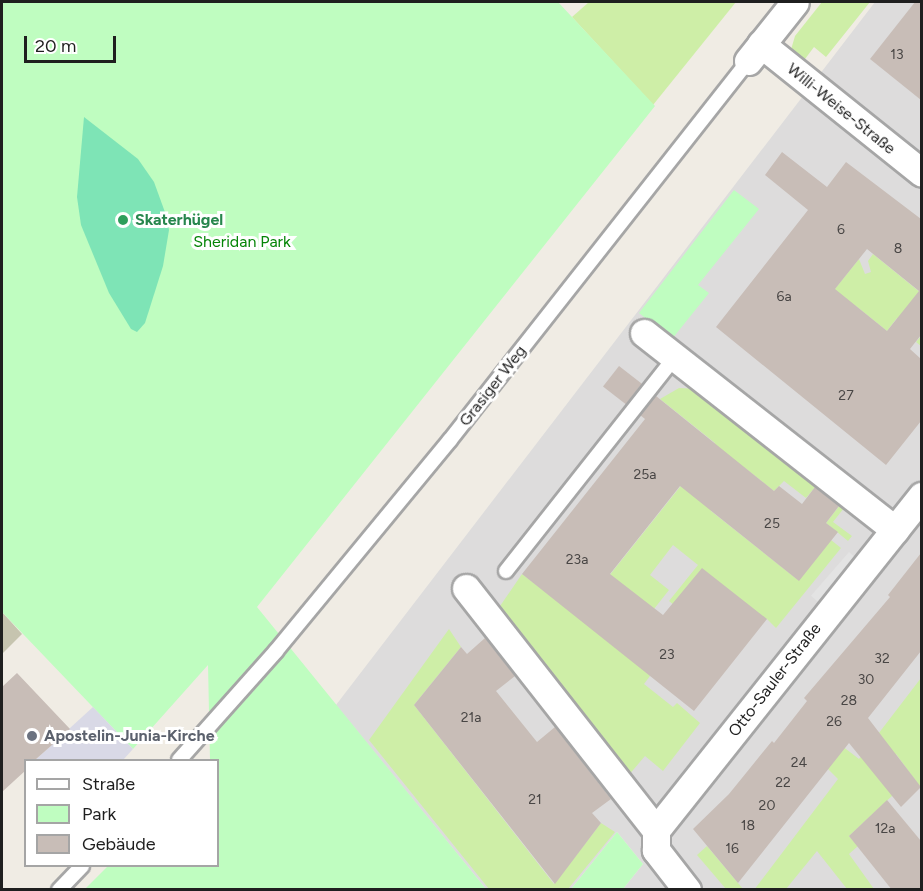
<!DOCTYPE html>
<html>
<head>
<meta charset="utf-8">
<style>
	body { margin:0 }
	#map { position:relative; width:923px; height:891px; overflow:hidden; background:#f0ece4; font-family:Figtree,sans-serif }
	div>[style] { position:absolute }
	.residential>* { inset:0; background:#dddcdc }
	.construction>* { inset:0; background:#c6c4af }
	.grass>* { inset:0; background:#ceeea7 }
	.park>* { inset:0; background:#bffdc0 }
	.pitch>* { inset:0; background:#7ee4b6 }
	.parking>* { inset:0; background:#e3e3e3; transform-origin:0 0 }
	.plaza>* { inset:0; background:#d9d9e6 }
	.building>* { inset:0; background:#c8bdb7; transform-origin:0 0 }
	.roads { filter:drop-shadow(2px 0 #a6a6a6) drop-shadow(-2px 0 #a6a6a6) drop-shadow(0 2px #a6a6a6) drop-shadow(0 -2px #a6a6a6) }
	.service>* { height:14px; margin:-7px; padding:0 7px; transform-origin:7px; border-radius:7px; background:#fff }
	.minor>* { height:27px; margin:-13.5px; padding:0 13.5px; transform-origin:13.5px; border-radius:13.5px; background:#fff }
	.dots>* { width:16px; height:16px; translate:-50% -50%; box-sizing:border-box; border:3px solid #fff; border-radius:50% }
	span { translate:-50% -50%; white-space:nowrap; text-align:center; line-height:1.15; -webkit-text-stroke:6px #fff; paint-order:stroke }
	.number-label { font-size:14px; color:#494645 }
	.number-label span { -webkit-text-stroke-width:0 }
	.street-label { font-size:16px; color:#1f1f1f }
	.leisure-label { font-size:16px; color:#27864d; font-weight:700 }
	.left { translate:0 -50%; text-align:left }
	.park-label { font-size:16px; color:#058507 }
	.worship-label { font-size:16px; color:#5b616d; font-weight:700 }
	.frame { position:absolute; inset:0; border:3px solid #1f1f1f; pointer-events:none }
	.legend { position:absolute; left:24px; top:759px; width:195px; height:108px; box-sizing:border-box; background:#fff; border:2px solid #a5a5a5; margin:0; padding:8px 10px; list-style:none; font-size:18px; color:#1f1f1f }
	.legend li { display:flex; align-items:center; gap:12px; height:30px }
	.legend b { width:30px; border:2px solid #a5a5a5 }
	.scale { position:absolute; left:24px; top:36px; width:92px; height:27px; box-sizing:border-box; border:3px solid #1f1f1f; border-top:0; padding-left:8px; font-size:18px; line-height:21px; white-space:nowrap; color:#1f1f1f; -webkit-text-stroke:4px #fff; paint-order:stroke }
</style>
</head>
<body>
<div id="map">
	<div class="residential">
		<div style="clip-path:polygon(875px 2px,921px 2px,921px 889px,623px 889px,643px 864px,617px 832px,571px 889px,486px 889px,336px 705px)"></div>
	</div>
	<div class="construction">
		<div style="clip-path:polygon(2px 612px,22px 634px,2px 654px)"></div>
	</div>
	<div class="grass">
		<div style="clip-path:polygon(589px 2px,736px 2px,653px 105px,572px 17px)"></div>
		<div style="clip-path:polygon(822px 2px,870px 2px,826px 57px,814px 47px,802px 63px,790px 53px,795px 36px)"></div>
		<div style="clip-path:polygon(873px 254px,921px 293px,921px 346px,916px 342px,921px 336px,897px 318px,887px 331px,856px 306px,805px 326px,859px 259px,865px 274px,871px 272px,868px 261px)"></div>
		<div style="clip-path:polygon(679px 388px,700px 389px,848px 503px,833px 522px,852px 536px,848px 541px,826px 523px,840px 505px,816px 486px,806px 498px,784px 481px,774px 491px,745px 468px,711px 511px,798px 580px,831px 540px,841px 548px,776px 628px,767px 619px,715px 638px,669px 601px,698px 565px,673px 545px,650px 575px,669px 590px,654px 609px,650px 676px,644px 684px,673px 707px,677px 703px,700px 723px,663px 771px,645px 756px,628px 776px,498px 609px,522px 574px,577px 616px,715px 443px,660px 399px)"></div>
		<div style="clip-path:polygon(449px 629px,461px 647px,414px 705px,554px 884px,601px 823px,615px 832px,568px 889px,489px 889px,369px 740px)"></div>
		<div style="clip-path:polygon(921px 678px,921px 788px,896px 754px,892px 796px,849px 836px,858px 846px,849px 854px,874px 889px,847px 889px,817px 851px,786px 889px,754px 890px,838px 779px,828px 769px,820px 729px,859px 759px)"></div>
		<div style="clip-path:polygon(707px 846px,738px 883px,743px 889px,726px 889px,697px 855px)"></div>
	</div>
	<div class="park">
		<div style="clip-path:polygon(2px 2px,558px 2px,655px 106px,257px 607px,486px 889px,85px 889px,108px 866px,218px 866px,218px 760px,210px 760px,208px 665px,133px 749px,2px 612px)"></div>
		<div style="clip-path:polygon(734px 190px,759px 209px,698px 285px,709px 293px,672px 339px,639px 313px)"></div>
		<div style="clip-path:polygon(617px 832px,643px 864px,623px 889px,571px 889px)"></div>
	</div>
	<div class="pitch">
		<div style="clip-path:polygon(84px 117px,138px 159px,154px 182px,166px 215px,169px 230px,163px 266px,145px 323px,137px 332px,131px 329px,109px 293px,81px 225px,77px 197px)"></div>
	</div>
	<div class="parking">
		<div style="left:849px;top:552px;width:11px;height:58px;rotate:41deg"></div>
	</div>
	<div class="plaza">
		<div style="clip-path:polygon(93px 707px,133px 749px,123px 760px,35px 760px)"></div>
	</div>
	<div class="building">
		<div style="clip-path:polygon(915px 2px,921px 2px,921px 100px,870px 59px)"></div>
		<div style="clip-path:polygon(evenodd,782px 152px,827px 187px,846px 162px,921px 219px,921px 335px,910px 349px,921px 359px,921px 421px,886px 465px,716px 327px,808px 210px,765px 175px,782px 152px,867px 249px,919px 291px,887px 331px,835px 289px,867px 249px)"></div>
		<div style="left:619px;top:366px;width:29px;height:26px;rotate:38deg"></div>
		<div style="clip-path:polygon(656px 396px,774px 491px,779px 486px,802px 504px,815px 487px,839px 506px,826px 523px,838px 532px,799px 581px,680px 486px,610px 574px,663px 615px,702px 568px,767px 619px,694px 711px,522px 574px,645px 419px,640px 415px)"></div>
		<div style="clip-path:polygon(921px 553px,921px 651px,868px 718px,921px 787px,901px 807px,849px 743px,738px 883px,693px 829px,729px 794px,772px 741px,774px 743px,807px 701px,804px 698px,890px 597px,888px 595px)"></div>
		<div style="clip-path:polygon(485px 638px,515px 676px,496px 691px,537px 742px,555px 727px,611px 799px,592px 813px,601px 823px,555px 884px,414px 705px,461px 647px,467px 654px)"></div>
		<div style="clip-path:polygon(17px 673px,70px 729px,35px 760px,26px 760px,26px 770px,2px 792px,2px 687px)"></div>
		<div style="clip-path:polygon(887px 800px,921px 841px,921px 890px,892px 890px,849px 836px)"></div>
	</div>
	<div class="roads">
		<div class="service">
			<div style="left:506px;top:571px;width:273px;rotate:-51.7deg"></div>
			<div style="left:179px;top:760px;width:146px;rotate:-48.3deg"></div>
			<div style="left:276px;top:651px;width:273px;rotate:-50.5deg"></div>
			<div style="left:450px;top:440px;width:482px;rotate:-51.8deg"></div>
			<div style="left:59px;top:890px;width:33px;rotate:-46deg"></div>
		</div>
		<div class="minor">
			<div style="left:761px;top:44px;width:206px;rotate:38.7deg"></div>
			<div style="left:748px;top:61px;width:75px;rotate:-51.5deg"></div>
			<div style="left:644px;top:333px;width:319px;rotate:38.1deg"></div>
			<div style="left:466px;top:588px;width:308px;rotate:51.9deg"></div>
			<div style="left:687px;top:890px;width:51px;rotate:-127.8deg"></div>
			<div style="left:656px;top:850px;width:20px;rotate:-90deg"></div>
			<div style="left:656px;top:830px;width:427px;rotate:-51.5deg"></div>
		</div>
	</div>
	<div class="dots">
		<div style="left:123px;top:220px;background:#2e9e5b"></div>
		<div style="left:32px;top:736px;background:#6b7280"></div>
	</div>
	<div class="number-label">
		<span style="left:897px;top:55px">13</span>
		<span style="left:841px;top:230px">6</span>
		<span style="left:898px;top:249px">8</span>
		<span style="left:784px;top:297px">6a</span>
		<span style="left:846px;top:396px">27</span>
		<span style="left:645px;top:475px">25a</span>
		<span style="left:772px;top:524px">25</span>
		<span style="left:577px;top:560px">23a</span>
		<span style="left:667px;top:655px">23</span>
		<span style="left:882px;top:659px">32</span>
		<span style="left:866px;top:680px">30</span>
		<span style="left:849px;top:701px">28</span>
		<span style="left:471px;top:718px">21a</span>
		<span style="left:834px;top:722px">26</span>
		<span style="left:799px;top:763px">24</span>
		<span style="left:783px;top:783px">22</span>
		<span style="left:535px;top:800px">21</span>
		<span style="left:767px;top:806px">20</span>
		<span style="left:748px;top:826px">18</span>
		<span style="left:885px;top:829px">12a</span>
		<span style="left:732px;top:849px">16</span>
	</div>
	<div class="street-label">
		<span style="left:841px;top:109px;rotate:39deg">Willi-Weise-Straße</span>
		<span style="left:493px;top:386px;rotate:-52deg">Grasiger Weg</span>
		<span style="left:775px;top:680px;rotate:-52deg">Otto-Sauler-Straße</span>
	</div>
	<div class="leisure-label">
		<span class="left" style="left:135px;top:220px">Skaterhügel</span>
	</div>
	<div class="park-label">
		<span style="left:242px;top:242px">Sheridan Park</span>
	</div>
	<div class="worship-label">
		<span class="left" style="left:44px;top:736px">Apostelin-Junia-Kirche</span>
	</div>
	<div class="frame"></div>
	<ul class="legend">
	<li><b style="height:8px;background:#fff"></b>Straße</li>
	<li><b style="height:16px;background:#bffdc0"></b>Park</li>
	<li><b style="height:16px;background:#c8bdb7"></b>Gebäude</li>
	</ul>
	<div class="scale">20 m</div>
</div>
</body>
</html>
